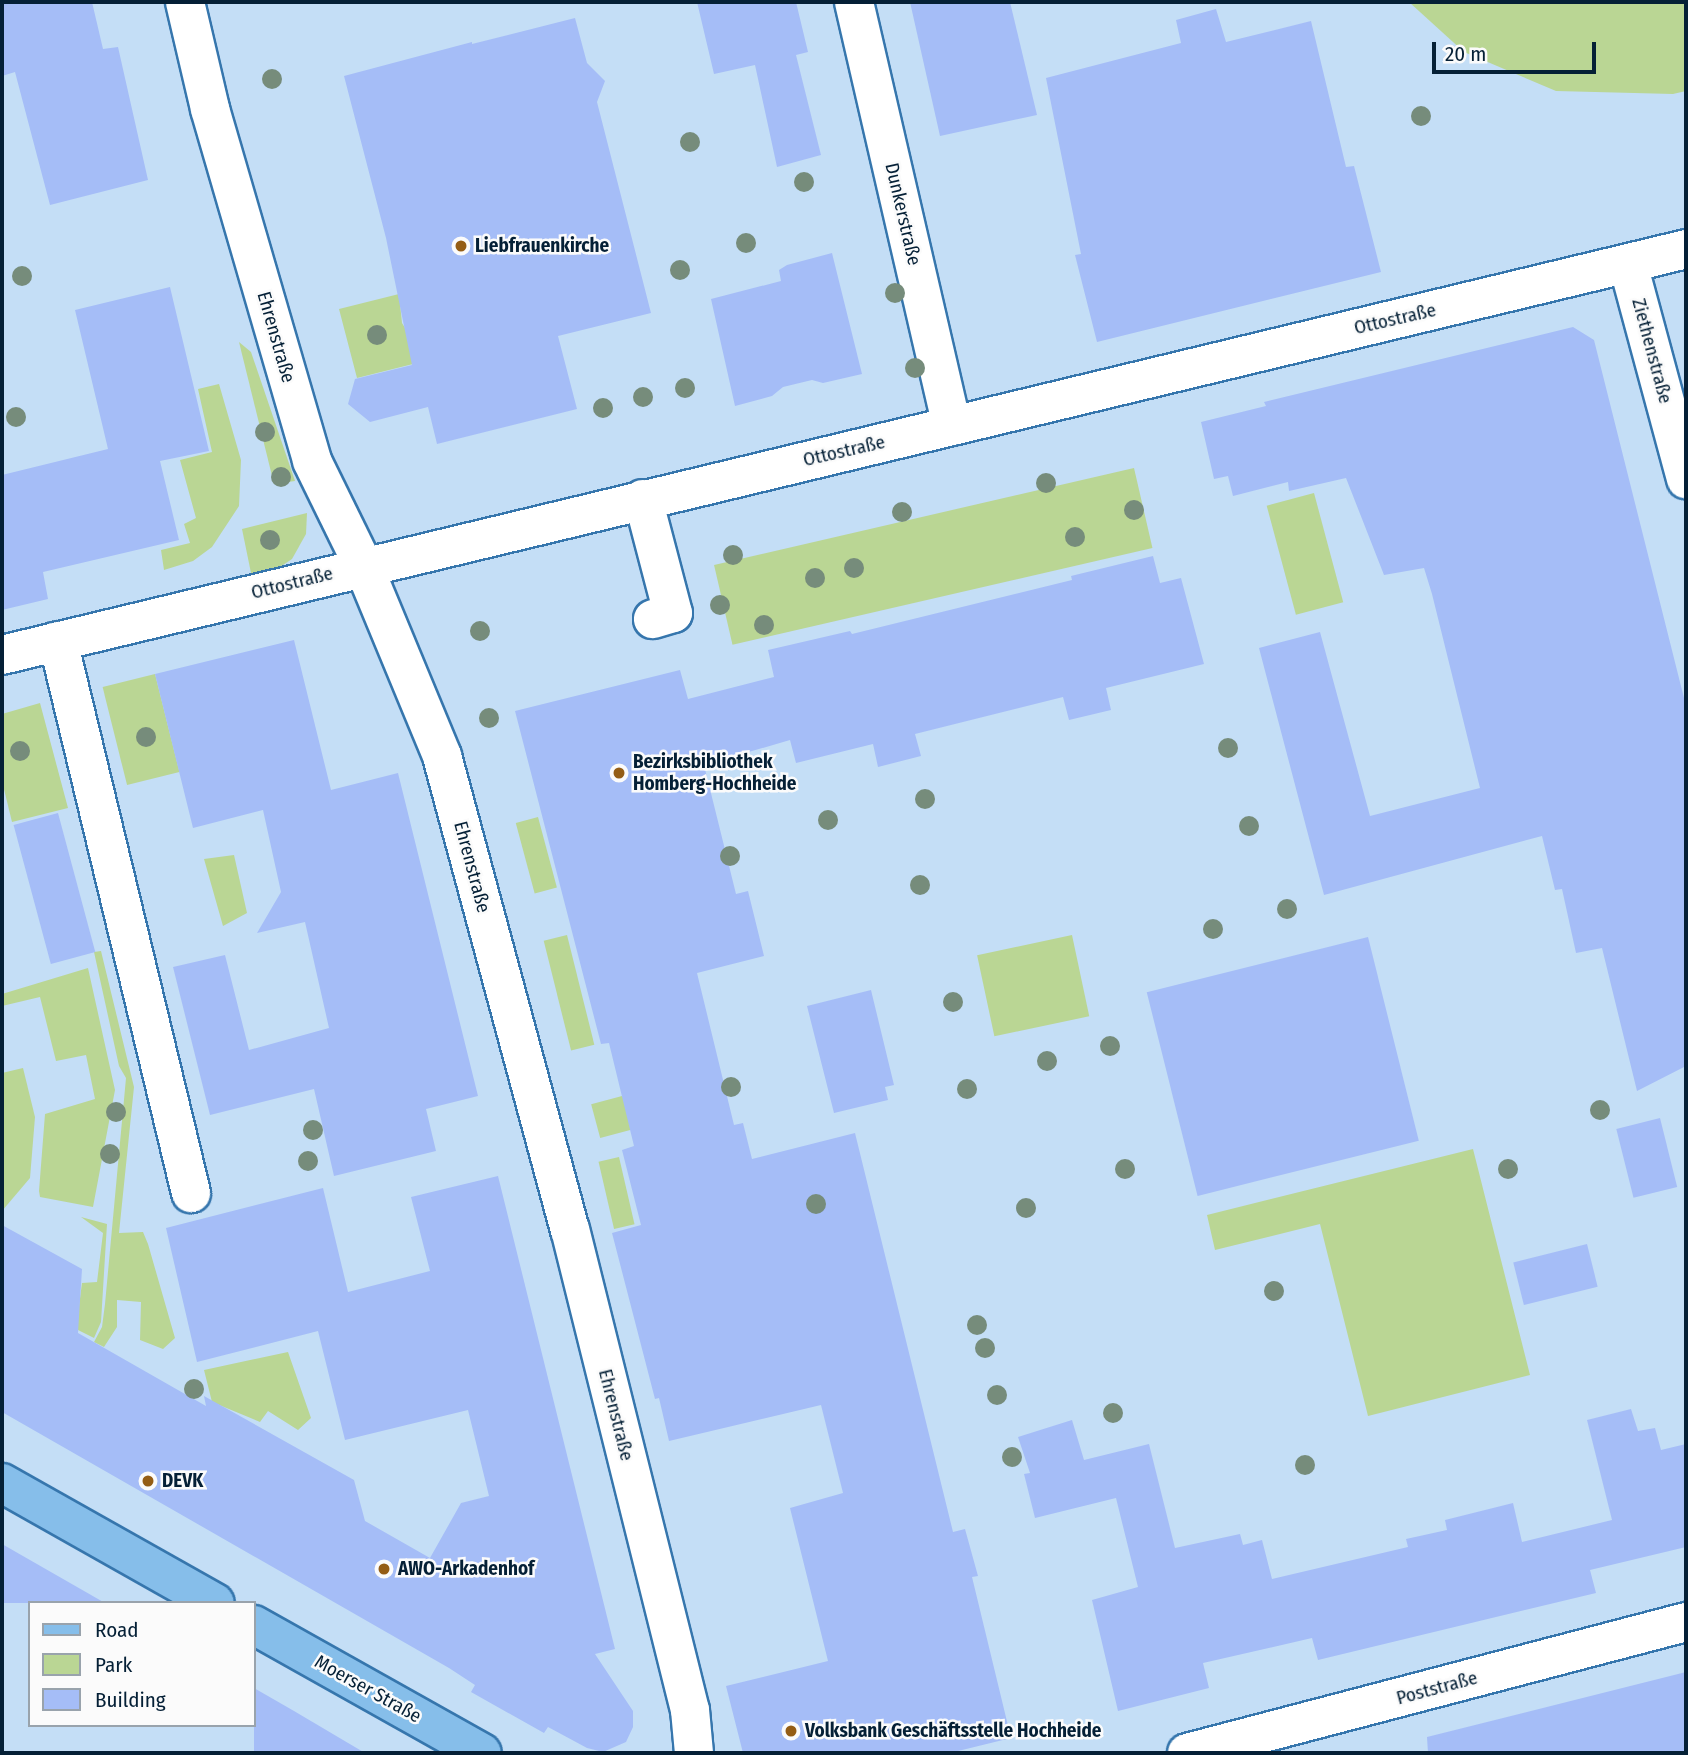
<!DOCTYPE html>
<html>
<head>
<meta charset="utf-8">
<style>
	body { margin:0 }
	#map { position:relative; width:1688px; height:1755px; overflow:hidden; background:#c4def6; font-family:"Fira Sans Condensed",sans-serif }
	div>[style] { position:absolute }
	.green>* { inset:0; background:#bad694; transform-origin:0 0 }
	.building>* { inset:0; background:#a5bdf7; transform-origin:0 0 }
	.roads { filter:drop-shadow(2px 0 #3676ad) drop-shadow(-2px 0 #3676ad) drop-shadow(0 2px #3676ad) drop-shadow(0 -2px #3676ad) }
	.minor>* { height:38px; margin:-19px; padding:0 19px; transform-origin:19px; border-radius:19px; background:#fff }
	.major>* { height:38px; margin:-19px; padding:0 19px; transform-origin:19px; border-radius:19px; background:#86beea }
	.trees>* { width:20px; height:20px; margin:-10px; border-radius:50%; background:#768c7b }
	.dots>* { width:19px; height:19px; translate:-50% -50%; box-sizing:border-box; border:4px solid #fbfbfb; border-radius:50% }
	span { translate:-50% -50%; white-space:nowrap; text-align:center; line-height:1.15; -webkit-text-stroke:5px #fbfbfb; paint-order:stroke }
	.street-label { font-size:19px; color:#052036 }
	.poi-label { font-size:19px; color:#052036; font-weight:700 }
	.left { translate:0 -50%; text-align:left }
	.frame { position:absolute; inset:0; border:4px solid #052036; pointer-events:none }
	.legend { position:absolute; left:28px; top:1601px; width:228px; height:126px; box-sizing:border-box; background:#fbfbfb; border:2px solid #99a3ac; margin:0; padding:9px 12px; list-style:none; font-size:21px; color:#052036 }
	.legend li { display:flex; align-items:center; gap:14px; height:35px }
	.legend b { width:35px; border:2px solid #99a3ac }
	.scale { position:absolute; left:1432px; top:42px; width:164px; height:32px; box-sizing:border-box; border:4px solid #052036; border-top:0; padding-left:9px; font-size:21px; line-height:24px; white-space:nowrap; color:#052036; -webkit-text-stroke:5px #fbfbfb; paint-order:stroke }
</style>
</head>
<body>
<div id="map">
	<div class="green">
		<div style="clip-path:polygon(1409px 2px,1686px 2px,1686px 91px,1673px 94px,1556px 91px,1464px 52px)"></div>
		<div style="clip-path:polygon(399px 294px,402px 323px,410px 336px,417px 363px,357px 378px,339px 309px)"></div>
		<div style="clip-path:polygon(239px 342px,251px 352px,295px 481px,274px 484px)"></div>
		<div style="clip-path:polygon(219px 384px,241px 460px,239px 506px,212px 547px,193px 561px,164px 570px,161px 550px,190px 543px,184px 524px,196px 518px,180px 460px,212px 452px,198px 389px)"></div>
		<div style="left:1134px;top:468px;width:82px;height:431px;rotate:77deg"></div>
		<div style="left:1314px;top:493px;width:113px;height:49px;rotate:75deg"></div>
		<div style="clip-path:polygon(307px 513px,306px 534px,292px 559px,271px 573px,251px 573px,242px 529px)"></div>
		<div style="left:155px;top:674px;width:101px;height:54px;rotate:76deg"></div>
		<div style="clip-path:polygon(40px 703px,68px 808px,12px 822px,2px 781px,2px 714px)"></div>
		<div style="left:538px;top:817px;width:73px;height:23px;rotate:75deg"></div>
		<div style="clip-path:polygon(234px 855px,247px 913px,223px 926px,204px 859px)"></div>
		<div style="left:567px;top:935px;width:113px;height:24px;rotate:76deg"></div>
		<div style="left:1072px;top:935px;width:83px;height:97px;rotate:78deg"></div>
		<div style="clip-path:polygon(101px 951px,134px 1087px,119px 1233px,143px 1232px,148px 1244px,175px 1338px,163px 1349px,140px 1340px,141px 1302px,117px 1300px,117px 1327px,104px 1347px,94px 1342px,102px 1327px,105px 1304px,126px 1078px,119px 1066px,94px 952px)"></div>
		<div style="clip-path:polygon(88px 968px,115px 1090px,93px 1207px,40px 1197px,39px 1191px,45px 1114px,95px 1099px,86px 1055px,56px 1061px,40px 997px,2px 1006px,2px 994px)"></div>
		<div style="clip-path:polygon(23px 1068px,35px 1117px,30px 1178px,2px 1211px,2px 1073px)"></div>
		<div style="left:652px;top:1088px;width:35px;height:63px;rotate:75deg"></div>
		<div style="clip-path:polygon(1473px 1149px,1530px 1375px,1368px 1416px,1320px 1224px,1215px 1250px,1207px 1215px)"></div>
		<div style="left:619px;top:1157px;width:69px;height:21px;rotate:77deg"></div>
		<div style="clip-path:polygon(81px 1217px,107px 1224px,101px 1322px,94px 1338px,76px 1329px,82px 1283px,97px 1282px,103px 1233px)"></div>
		<div style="clip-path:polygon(288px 1352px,311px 1418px,298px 1430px,268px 1411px,260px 1422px,212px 1402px,204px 1370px)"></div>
	</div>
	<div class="building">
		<div style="clip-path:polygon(2px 2px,92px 2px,103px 49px,118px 47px,148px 180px,50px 205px,15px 72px,2px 76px)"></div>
		<div style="clip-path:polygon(697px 2px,796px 2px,808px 52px,796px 55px,821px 155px,777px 167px,755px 65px,714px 74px)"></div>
		<div style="clip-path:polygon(910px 2px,1010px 2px,1037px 115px,940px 136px)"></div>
		<div style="clip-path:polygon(1216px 9px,1226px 42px,1311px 21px,1346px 167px,1354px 166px,1381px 272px,1097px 342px,1075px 255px,1081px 254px,1046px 78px,1181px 43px,1176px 20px)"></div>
		<div style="clip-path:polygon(575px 18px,587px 63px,605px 81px,597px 102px,651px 313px,558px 336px,577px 409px,437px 444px,428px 407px,370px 422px,348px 404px,355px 379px,412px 365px,386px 238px,344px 76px,472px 42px,472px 44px)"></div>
		<div style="clip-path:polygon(832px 253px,862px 374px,823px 383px,812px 380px,783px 387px,772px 396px,735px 406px,711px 299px,781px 281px,779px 270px,787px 265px)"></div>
		<div style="clip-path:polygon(170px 287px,209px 451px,160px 461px,179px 540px,43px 572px,48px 599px,2px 610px,2px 475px,108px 449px,75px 310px)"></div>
		<div style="clip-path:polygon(1573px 327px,1594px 340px,1686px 706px,1686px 1066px,1637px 1091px,1602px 948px,1576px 953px,1562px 889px,1555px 890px,1542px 836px,1324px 895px,1259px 648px,1320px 632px,1370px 816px,1480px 788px,1432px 594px,1424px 568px,1384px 575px,1346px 478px,1289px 491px,1288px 482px,1233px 496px,1228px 476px,1214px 479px,1201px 422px,1266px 406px,1264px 402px)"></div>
		<div style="clip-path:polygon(1153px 556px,1160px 583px,1181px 578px,1204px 664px,1106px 688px,1111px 710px,1069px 720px,1063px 697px,915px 734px,921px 756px,878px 767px,873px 744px,796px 763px,790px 740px,704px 765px,736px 894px,748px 891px,764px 956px,697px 973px,734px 1125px,743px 1123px,752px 1159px,855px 1133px,953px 1532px,965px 1529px,978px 1576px,972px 1577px,1011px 1738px,950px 1753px,743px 1753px,726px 1686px,828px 1661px,790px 1508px,843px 1493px,821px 1405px,669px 1441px,659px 1398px,655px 1399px,612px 1233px,641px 1225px,622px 1150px,634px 1146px,609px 1043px,601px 1044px,515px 711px,680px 670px,688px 699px,774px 677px,768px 650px,850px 631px,852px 634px,1072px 580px,1071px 576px)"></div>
		<div style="clip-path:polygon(294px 640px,331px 790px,398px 773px,478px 1096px,426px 1109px,436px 1151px,334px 1176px,314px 1089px,210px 1115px,173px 967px,225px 955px,249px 1050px,329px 1028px,305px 922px,257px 933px,281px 892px,263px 810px,193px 828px,155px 674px)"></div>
		<div style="left:58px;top:813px;width:144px;height:46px;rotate:75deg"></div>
		<div style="left:1368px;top:937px;width:210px;height:228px;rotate:76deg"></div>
		<div style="clip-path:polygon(871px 990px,894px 1085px,885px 1087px,888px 1100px,834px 1113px,807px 1006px)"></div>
		<div style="left:1660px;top:1118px;width:71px;height:45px;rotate:76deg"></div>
		<div style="clip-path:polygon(498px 1176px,615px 1649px,595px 1654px,633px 1711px,633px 1727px,626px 1742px,603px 1752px,587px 1748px,548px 1727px,544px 1733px,471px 1692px,475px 1685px,449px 1668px,2px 1412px,2px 1225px,82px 1269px,78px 1333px,206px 1406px,204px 1396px,354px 1480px,365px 1521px,430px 1558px,461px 1503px,489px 1496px,468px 1410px,345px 1440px,318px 1331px,197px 1362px,166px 1228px,323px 1188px,348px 1292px,430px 1271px,411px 1197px)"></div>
		<div style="left:1587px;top:1244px;width:44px;height:76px;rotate:76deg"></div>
		<div style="clip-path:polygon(1631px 1409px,1638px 1431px,1655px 1428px,1661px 1450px,1686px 1444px,1686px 1547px,1590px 1570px,1596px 1593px,1318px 1660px,1312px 1638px,1203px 1663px,1209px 1688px,1118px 1711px,1092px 1600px,1138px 1587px,1116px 1498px,1035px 1518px,1024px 1474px,1030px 1473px,1018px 1437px,1072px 1420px,1084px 1460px,1149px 1444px,1175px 1548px,1240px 1534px,1243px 1545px,1262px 1540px,1272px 1579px,1408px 1547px,1406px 1539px,1447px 1530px,1445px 1520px,1513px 1503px,1522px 1542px,1612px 1520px,1587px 1420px)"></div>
		<div style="clip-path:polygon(2px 1544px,105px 1603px,2px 1603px)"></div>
		<div style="clip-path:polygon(1686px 1672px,1686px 1753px,1428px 1753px,1427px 1737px)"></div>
		<div style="clip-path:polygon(254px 1688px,294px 1711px,365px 1753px,254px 1753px)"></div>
	</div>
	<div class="roads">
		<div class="minor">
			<div style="left:185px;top:2px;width:110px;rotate:76.8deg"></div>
			<div style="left:210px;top:109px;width:366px;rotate:73.8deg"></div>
			<div style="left:312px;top:461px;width:116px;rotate:63.9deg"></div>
			<div style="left:363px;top:565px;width:207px;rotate:67.5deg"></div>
			<div style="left:442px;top:756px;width:490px;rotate:74.9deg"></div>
			<div style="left:570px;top:1229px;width:496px;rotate:76deg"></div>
			<div style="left:690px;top:1710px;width:43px;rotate:84.7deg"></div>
			<div style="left:854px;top:2px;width:435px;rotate:77deg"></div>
			<div style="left:1628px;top:264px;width:223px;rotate:74.9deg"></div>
			<div style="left:643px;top:499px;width:118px;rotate:75.3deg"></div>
			<div style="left:673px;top:613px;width:21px;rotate:163deg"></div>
			<div style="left:58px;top:641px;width:568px;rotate:76.45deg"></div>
			<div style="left:2px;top:655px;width:1732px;rotate:-13.55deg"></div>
			<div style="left:1187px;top:1753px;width:516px;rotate:-14.71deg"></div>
		</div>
		<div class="major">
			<div style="left:2px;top:1483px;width:244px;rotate:29.4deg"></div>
			<div style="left:254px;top:1625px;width:261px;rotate:29.3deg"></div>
		</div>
	</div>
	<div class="trees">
		<div style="left:272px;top:79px"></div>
		<div style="left:1421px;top:116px"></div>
		<div style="left:690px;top:142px"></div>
		<div style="left:804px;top:182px"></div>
		<div style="left:746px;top:243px"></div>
		<div style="left:680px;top:270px"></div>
		<div style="left:22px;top:276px"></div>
		<div style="left:895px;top:293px"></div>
		<div style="left:377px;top:335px"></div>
		<div style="left:915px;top:368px"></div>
		<div style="left:685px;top:388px"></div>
		<div style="left:643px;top:397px"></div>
		<div style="left:603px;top:408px"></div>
		<div style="left:16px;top:417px"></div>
		<div style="left:265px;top:432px"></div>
		<div style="left:281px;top:477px"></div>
		<div style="left:1046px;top:483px"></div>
		<div style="left:1134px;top:510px"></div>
		<div style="left:902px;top:512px"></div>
		<div style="left:1075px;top:537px"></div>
		<div style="left:270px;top:540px"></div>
		<div style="left:733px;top:555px"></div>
		<div style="left:854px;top:568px"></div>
		<div style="left:815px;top:578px"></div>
		<div style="left:720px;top:605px"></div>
		<div style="left:764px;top:625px"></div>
		<div style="left:480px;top:631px"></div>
		<div style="left:489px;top:718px"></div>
		<div style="left:146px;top:737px"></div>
		<div style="left:1228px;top:748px"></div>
		<div style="left:20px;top:751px"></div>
		<div style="left:925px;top:799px"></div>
		<div style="left:828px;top:820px"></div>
		<div style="left:1249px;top:826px"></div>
		<div style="left:730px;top:856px"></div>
		<div style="left:920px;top:885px"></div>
		<div style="left:1287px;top:909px"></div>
		<div style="left:1213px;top:929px"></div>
		<div style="left:953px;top:1002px"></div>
		<div style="left:1110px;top:1046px"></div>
		<div style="left:1047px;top:1061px"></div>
		<div style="left:731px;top:1087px"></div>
		<div style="left:967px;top:1089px"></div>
		<div style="left:1600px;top:1110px"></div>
		<div style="left:116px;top:1112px"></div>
		<div style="left:313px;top:1130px"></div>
		<div style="left:110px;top:1154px"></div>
		<div style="left:308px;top:1161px"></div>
		<div style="left:1125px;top:1169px"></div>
		<div style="left:1508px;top:1169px"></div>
		<div style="left:816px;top:1204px"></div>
		<div style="left:1026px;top:1208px"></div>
		<div style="left:1274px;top:1291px"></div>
		<div style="left:977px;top:1325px"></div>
		<div style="left:985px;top:1348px"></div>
		<div style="left:194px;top:1389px"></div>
		<div style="left:997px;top:1395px"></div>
		<div style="left:1113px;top:1413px"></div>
		<div style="left:1012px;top:1457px"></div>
		<div style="left:1305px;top:1465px"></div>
	</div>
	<div class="dots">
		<div style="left:461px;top:246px;background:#945d15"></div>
		<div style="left:619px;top:773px;background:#945d15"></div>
		<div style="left:148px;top:1481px;background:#945d15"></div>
		<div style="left:384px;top:1569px;background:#945d15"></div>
		<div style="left:791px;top:1731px;background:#945d15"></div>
	</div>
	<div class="street-label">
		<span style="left:903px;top:214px;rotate:77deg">Dunkerstraße</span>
		<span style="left:1395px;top:319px;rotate:-13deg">Ottostraße</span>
		<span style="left:276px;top:337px;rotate:74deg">Ehrenstraße</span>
		<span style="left:1652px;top:351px;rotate:75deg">Ziethenstraße</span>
		<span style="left:844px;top:451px;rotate:-13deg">Ottostraße</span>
		<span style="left:292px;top:583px;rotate:-14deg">Ottostraße</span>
		<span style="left:472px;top:867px;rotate:75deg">Ehrenstraße</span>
		<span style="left:616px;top:1415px;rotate:76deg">Ehrenstraße</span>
		<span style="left:1437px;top:1688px;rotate:-15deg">Poststraße</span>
		<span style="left:368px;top:1689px;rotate:29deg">Moerser Straße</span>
	</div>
	<div class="poi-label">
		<span class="left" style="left:475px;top:246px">Liebfrauenkirche</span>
		<span class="left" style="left:633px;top:773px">Bezirksbibliothek<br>Homberg-Hochheide</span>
		<span class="left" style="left:162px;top:1481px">DEVK</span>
		<span class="left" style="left:398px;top:1569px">AWO-Arkadenhof</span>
		<span class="left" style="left:805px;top:1731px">Volksbank Geschäftsstelle Hochheide</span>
	</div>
	<div class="frame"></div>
	<ul class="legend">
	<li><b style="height:9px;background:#86beea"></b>Road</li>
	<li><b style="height:19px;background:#bad694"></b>Park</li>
	<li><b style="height:19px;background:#a5bdf7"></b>Building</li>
	</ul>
	<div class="scale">20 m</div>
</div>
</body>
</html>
